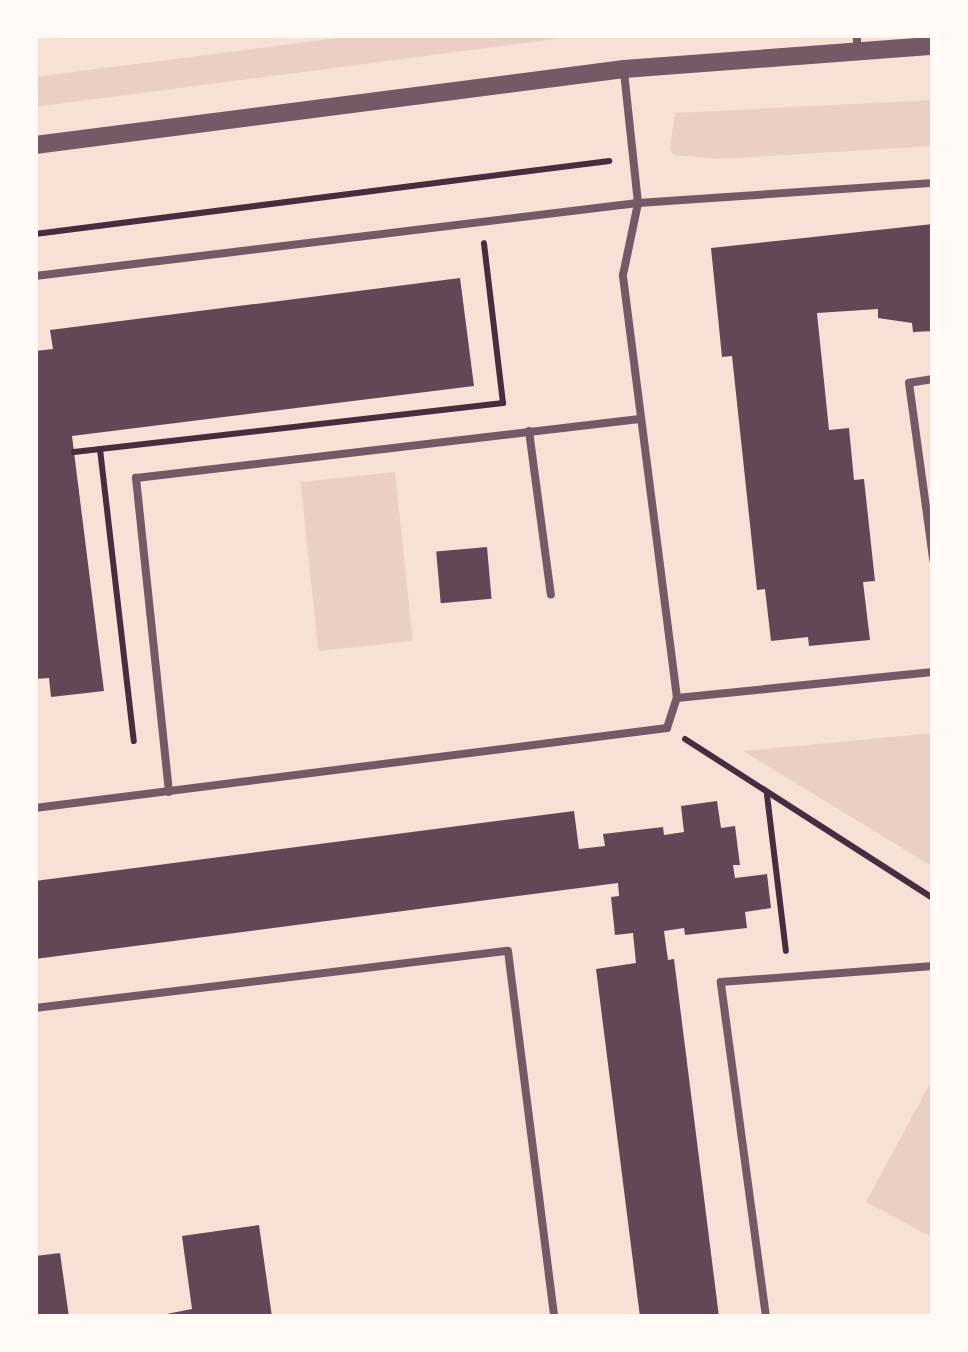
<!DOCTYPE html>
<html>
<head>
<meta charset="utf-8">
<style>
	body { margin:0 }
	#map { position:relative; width:968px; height:1352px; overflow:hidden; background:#f7e1d7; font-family:"Open Sans",sans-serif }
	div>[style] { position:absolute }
	.green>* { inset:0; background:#ebcfc5; transform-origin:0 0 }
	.building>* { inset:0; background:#644757; transform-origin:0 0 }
	.path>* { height:6px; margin:-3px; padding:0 3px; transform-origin:3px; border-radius:3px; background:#4a2c40 }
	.service>* { height:8px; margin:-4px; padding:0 4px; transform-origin:4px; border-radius:4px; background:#755966 }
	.tertiary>* { height:18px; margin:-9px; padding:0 9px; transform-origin:9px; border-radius:9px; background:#755966 }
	span { translate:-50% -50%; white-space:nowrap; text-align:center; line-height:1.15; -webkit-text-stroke:9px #fffaf5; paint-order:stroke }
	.frame { position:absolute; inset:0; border:38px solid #fffaf5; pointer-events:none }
</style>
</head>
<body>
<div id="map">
	<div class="green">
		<div style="clip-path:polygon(360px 35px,586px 35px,35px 107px,35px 77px)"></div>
		<div style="clip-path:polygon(933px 100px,933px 146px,721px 159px,673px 155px,670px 147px,675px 113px)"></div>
		<div style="left:395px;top:472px;width:170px;height:95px;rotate:84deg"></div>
		<div style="clip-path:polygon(933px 733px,933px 867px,743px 751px)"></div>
		<div style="clip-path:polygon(933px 1078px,933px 1238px,866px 1202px)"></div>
	</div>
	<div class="building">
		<div style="clip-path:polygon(933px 224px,933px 331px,913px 332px,912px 323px,878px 318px,878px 309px,817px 313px,829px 430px,849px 428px,854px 480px,864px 479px,875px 581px,863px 582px,870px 640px,809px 646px,808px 637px,771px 641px,765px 589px,757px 590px,732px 356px,722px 357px,711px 248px)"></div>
		<div style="clip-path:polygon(460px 278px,474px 386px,72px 436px,104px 691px,51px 697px,49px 678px,35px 679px,35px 351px,53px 349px,50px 330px)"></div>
		<div style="left:487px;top:547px;width:52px;height:51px;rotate:85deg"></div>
		<div style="clip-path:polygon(717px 801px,721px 828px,735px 826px,740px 865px,733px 865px,735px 878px,767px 874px,771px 908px,745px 912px,747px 928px,685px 935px,684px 928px,664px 931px,668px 960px,674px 959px,719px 1317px,640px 1317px,596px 969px,636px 963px,633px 933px,615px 935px,611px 897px,619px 896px,618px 883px,35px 959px,35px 881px,574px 811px,579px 849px,605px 846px,603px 834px,663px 827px,664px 835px,684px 832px,681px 806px)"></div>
		<div style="clip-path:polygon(259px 1225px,272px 1317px,151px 1317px,192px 1309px,182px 1236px)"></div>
		<div style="clip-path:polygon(60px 1253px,69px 1317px,35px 1317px,35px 1256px)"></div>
	</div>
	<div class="path">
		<div style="left:35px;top:234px;width:579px;rotate:-7.25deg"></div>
		<div style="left:100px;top:449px;width:294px;rotate:83.4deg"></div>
		<div style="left:74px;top:452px;width:432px;rotate:-6.5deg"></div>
		<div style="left:503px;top:403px;width:161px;rotate:-96.8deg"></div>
		<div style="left:685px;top:739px;width:295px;rotate:32.7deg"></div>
		<div style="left:767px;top:795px;width:157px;rotate:83.1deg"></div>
	</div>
	<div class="service">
		<div style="left:857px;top:35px;width:17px;rotate:90deg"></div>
		<div style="left:35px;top:276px;width:607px;rotate:-6.9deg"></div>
		<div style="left:638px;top:203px;width:296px;rotate:-3.9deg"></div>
		<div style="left:933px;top:379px;width:24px;rotate:171deg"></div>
		<div style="left:909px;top:383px;width:178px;rotate:82.2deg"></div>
		<div style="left:529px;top:431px;width:165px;rotate:82.4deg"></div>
		<div style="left:677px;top:698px;width:257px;rotate:-5.8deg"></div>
		<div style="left:169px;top:792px;width:316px;rotate:-96deg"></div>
		<div style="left:136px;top:478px;width:507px;rotate:-6.68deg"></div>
		<div style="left:35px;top:808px;width:637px;rotate:-7.21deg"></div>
		<div style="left:667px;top:728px;width:32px;rotate:-72deg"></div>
		<div style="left:677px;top:698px;width:426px;rotate:-97.3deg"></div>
		<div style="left:623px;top:275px;width:74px;rotate:-78.2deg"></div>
		<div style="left:638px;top:203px;width:133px;rotate:-96.1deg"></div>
		<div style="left:35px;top:1008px;width:476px;rotate:-6.9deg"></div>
		<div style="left:508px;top:951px;width:369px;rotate:82.8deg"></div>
		<div style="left:766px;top:1317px;width:338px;rotate:-97.7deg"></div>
		<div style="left:721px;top:982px;width:213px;rotate:-4.3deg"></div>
	</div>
	<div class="tertiary">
		<div style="left:35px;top:145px;width:594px;rotate:-7.35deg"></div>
		<div style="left:624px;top:69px;width:310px;rotate:-4.3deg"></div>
	</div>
	<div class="frame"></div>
</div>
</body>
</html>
